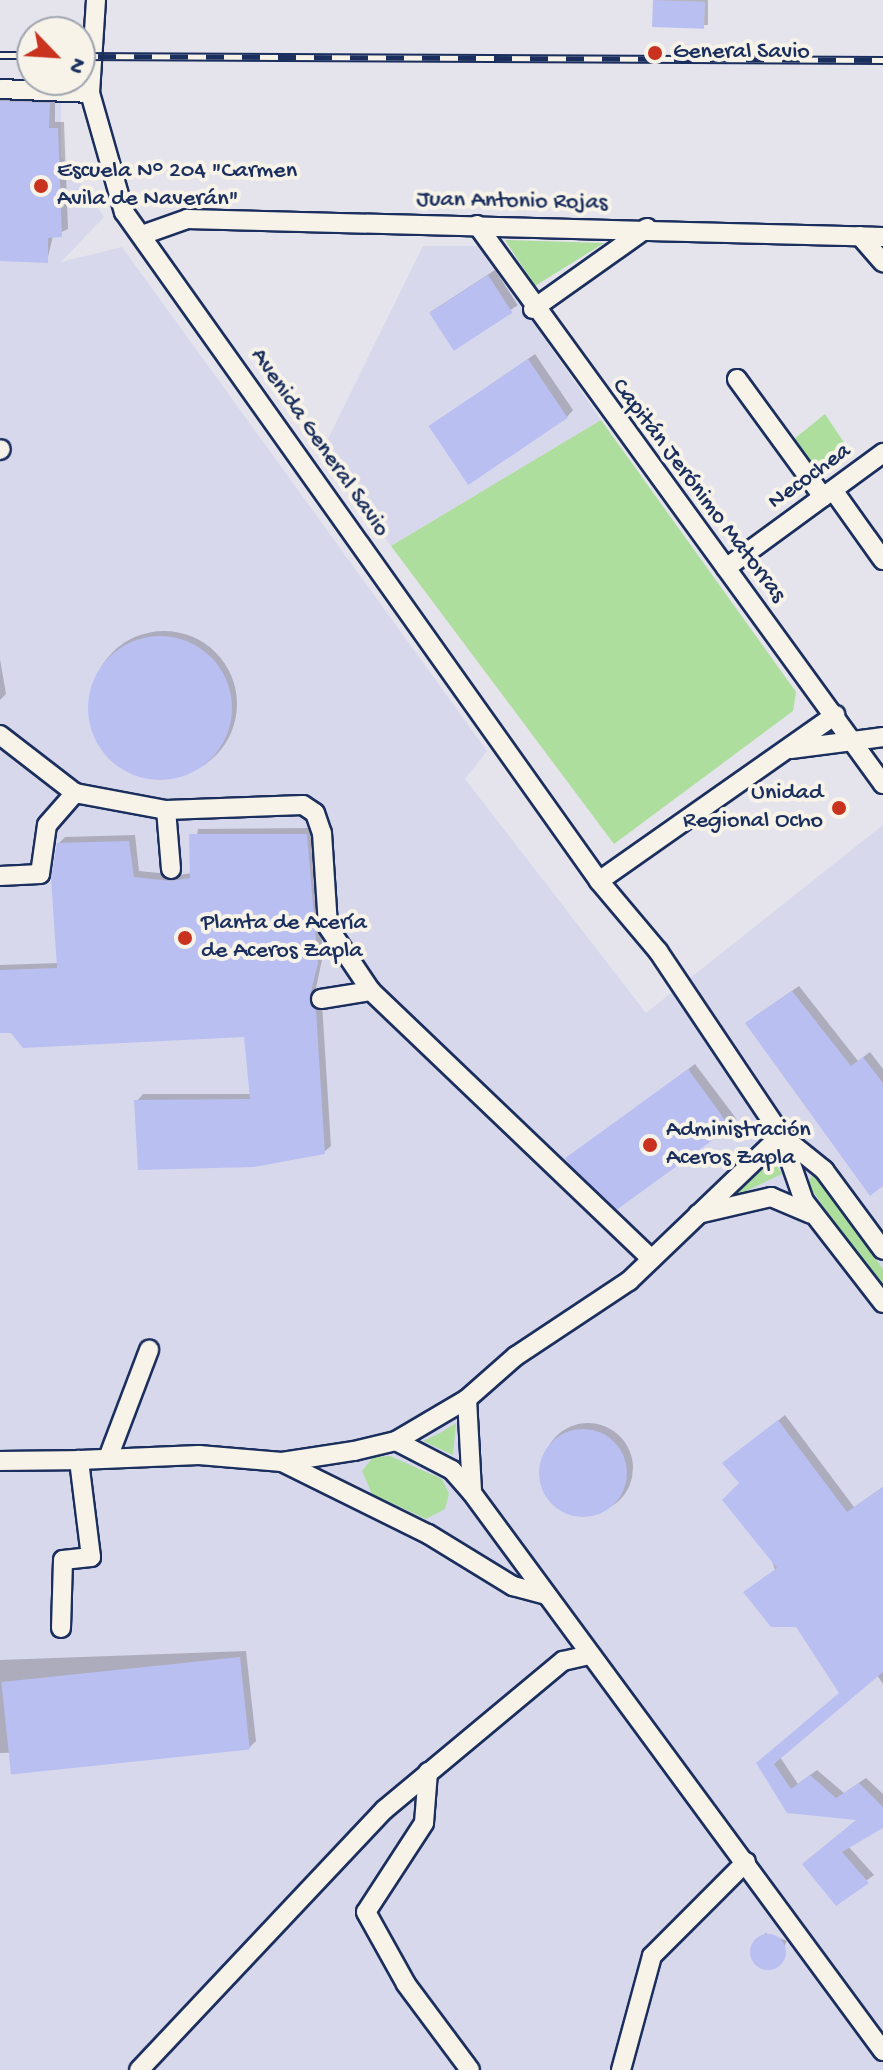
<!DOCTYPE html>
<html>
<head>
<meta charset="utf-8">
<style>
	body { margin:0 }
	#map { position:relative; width:883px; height:2070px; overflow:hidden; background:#e5e3eb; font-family:"Gochi Hand",sans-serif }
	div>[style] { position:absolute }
	.built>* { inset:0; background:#d8d8ed }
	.green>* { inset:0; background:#aede9d }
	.shadow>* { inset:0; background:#0003; transform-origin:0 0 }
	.round { border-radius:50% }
	.building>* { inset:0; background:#babff1; transform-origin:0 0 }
	.roads { filter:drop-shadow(2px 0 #1b2f5e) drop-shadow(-2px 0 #1b2f5e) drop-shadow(0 2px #1b2f5e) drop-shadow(0 -2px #1b2f5e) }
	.minor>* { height:18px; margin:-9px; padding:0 9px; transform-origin:9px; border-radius:9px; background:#f7f3e8 }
	.rail>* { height:9px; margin-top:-4.5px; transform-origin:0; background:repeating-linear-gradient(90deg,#f7f3e8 0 18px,#1b2f5e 0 36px); box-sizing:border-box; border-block:2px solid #1b2f5e }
	.dots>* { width:22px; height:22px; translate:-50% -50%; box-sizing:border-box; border:4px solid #f7f3e8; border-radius:50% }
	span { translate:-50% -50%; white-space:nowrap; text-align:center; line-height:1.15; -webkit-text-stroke:8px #f7f3e8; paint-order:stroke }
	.poi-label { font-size:24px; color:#1b2f5e }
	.left { translate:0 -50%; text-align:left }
	.right { translate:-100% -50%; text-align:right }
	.street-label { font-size:24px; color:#1b2f5e }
	.north { position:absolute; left:16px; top:16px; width:80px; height:80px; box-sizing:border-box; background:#f7f3e8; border:2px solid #9fa5b1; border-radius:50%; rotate:115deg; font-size:22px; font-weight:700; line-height:32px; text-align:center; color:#1b2f5e }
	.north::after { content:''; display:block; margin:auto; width:28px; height:36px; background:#c8321e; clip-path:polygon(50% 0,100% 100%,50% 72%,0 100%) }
</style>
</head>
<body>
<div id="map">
	<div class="built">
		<div style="clip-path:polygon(0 90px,61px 98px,61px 156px,104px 217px,61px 262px,122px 247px,487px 751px,465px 779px,646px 1013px,883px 825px,883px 2070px,0 2070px)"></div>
		<div style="clip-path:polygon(423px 246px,480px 246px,601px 420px,391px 546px,322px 451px)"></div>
	</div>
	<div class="green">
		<div style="clip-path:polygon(505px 240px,604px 243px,535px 286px)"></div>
		<div style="clip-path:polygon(825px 414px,853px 456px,818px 470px,794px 439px)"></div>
		<div style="clip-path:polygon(601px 420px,796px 692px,793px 711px,614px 844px,391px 546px)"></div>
		<div style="clip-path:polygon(774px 1161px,782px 1174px,717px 1205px,766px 1164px)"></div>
		<div style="clip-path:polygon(814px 1173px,883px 1269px,883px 1293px,807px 1183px)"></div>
		<div style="clip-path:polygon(456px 1423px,453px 1455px,423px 1441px,440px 1433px)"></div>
		<div style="clip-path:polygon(373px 1457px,390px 1456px,442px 1479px,449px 1494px,445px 1509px,426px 1519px,372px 1494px,362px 1471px)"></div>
	</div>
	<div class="shadow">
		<div style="left:655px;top:0;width:53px;height:25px"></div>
		<div style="clip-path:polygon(0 91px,55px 97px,55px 122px,64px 122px,68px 229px,53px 236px,47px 261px,0 258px)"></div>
		<div style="left:495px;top:270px;width:42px;height:77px;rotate:57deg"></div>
		<div style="clip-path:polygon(535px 354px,573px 410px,567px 417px,438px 421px)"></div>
		<div class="round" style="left:91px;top:631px;width:146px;height:146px"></div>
		<div style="clip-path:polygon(0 659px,6px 694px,0 700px)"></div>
		<div style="clip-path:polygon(313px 828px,323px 955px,315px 993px,322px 1003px,331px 1146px,324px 1152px,137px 1101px,143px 1094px,252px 1094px,246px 1035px,0 1031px,0 965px,59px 963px,58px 844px,65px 837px,135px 835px,139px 871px,179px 875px,192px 873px,198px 829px)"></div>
		<div style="clip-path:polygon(799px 986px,858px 1061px,870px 1052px,883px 1069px,883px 1184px,754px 1017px)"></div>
		<div style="left:695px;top:1064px;width:69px;height:150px;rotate:53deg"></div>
		<div style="clip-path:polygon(785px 1415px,854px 1507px,883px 1487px,883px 1684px,877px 1675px,780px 1757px,798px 1784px,817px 1770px,844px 1793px,866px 1778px,883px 1794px,883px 1825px,848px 1846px,874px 1875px,836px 1903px,804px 1865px,859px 1818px,788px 1811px,759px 1764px,841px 1693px,797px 1625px,731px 1457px)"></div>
		<div class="round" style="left:543px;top:1423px;width:90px;height:90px"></div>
		<div style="clip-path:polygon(246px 1651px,256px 1741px,249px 1748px,0 1753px,0 1660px)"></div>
		<div style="left:765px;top:1933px;width:23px;height:28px;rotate:20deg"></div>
	</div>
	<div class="building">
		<div style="left:653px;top:0;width:52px;height:27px;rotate:2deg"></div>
		<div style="clip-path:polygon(0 101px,50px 103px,49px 128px,58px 128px,62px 237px,48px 238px,48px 263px,0 261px)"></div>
		<div style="left:488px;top:275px;width:45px;height:70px;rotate:57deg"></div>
		<div style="left:528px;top:359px;width:71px;height:120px;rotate:56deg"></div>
		<div class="round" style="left:88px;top:636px;width:144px;height:144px"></div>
		<div style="clip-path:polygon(189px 834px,307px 834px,318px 963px,309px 1000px,316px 1010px,325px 1154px,254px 1167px,138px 1170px,134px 1100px,250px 1099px,244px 1037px,23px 1048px,11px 1033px,0 1033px,0 970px,57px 968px,51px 878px,57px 843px,129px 841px,134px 877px,171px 881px,190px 878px)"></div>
		<div style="clip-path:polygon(792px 991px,851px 1066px,863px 1057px,883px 1083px,883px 1186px,870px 1196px,745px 1023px)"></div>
		<div style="left:688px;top:1069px;width:72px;height:152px;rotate:54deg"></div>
		<div style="clip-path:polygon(778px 1420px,847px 1512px,883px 1487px,883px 1672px,774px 1764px,791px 1789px,810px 1775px,836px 1798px,859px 1783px,883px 1807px,883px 1828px,842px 1852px,869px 1883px,836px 1906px,802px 1864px,856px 1820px,787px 1813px,756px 1763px,839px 1693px,796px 1627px,771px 1627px,743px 1592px,777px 1568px,722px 1500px,739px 1483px,722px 1463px)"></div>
		<div class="round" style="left:539px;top:1429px;width:88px;height:88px"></div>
		<div style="left:240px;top:1657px;width:93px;height:240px;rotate:84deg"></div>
		<div class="round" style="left:750px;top:1934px;width:36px;height:36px"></div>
	</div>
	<div class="roads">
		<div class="minor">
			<div style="left:96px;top:0;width:93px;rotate:93.7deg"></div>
			<div style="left:90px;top:93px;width:124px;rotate:74.1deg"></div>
			<div style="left:124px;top:212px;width:820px;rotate:54.62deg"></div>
			<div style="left:599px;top:881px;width:92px;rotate:49.9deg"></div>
			<div style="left:658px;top:951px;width:221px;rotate:56.2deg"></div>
			<div style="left:781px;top:1135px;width:70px;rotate:70.8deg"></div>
			<div style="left:804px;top:1201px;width:129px;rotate:52.2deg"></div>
			<div style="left:0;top:89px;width:90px;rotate:2.5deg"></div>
			<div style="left:477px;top:225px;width:691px;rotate:54.01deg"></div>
			<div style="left:142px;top:235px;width:48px;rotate:-19.6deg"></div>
			<div style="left:187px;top:219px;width:696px;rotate:1.48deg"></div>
			<div style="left:860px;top:236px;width:35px;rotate:49deg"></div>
			<div style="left:533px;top:309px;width:140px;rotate:-35.4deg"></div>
			<div style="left:737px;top:379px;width:146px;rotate:53.9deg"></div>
			<div style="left:0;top:450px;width:1px;rotate:-45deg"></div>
			<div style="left:833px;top:490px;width:86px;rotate:54.5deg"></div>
			<div style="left:726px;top:568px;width:195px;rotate:-36.2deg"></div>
			<div style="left:0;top:735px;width:95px;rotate:37.7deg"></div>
			<div style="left:791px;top:749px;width:93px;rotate:-7.4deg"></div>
			<div style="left:171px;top:869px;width:59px;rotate:-94.8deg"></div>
			<div style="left:166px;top:810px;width:137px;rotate:-2.1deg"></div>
			<div style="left:303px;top:805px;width:14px;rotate:34deg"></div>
			<div style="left:315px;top:813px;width:21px;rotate:71deg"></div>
			<div style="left:322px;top:833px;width:94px;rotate:86.3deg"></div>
			<div style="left:328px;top:927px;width:77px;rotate:56.1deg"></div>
			<div style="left:0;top:876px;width:40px;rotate:-2.9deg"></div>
			<div style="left:40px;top:874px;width:49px;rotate:-81.9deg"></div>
			<div style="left:47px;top:825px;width:43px;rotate:-48.8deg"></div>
			<div style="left:75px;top:793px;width:93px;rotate:10.6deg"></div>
			<div style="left:599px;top:881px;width:289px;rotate:-35.1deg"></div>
			<div style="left:321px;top:999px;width:51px;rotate:-9.1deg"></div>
			<div style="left:371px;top:991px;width:388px;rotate:43.7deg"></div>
			<div style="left:783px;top:1137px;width:53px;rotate:38.8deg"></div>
			<div style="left:824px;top:1170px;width:99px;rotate:53.6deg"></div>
			<div style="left:698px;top:1214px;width:75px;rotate:-13.1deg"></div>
			<div style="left:771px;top:1197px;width:43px;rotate:23deg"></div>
			<div style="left:396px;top:1441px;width:63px;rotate:27.4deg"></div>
			<div style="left:452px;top:1470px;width:30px;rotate:49deg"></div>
			<div style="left:472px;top:1493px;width:693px;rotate:53.63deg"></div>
			<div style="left:108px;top:1458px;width:116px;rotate:-69.2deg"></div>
			<div style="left:0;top:1461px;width:79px;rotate:-0.7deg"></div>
			<div style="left:282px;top:1462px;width:163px;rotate:26.3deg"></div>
			<div style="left:428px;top:1534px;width:100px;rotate:31.5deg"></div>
			<div style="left:513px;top:1586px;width:35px;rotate:15deg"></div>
			<div style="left:472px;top:1491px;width:92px;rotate:-93.1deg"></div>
			<div style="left:467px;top:1399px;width:65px;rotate:-41.3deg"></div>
			<div style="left:516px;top:1356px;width:136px;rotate:-33.6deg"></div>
			<div style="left:629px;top:1281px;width:211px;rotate:-43.8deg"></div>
			<div style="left:61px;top:1628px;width:68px;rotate:-88.3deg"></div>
			<div style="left:63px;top:1560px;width:28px;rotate:-6deg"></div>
			<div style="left:91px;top:1557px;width:98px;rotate:-97.1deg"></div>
			<div style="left:79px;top:1460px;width:120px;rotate:-2.4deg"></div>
			<div style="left:199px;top:1455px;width:83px;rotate:4.8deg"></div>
			<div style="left:282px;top:1462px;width:73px;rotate:-8.7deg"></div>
			<div style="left:354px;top:1451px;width:43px;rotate:-13.4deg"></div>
			<div style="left:396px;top:1441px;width:82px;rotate:-30.6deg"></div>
			<div style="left:428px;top:1772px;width:51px;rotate:94.5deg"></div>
			<div style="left:424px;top:1823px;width:106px;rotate:123.1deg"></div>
			<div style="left:366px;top:1912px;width:82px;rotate:60.9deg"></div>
			<div style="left:406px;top:1984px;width:107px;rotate:53.3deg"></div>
			<div style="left:139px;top:2070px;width:357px;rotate:-46.7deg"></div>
			<div style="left:384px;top:1810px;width:233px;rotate:-39.8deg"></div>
			<div style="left:563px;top:1661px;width:28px;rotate:-13deg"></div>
			<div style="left:621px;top:2070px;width:118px;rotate:-74.8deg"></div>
			<div style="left:652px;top:1956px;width:133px;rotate:-45deg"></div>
		</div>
	</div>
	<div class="rail">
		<div style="left:0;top:55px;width:32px"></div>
		<div style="left:80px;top:56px;width:803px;rotate:0.29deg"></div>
	</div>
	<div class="dots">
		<div style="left:655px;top:53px;background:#c8321e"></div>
		<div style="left:41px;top:186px;background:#c8321e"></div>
		<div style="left:839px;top:808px;background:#c8321e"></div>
		<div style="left:185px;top:938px;background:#c8321e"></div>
		<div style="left:650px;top:1145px;background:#c8321e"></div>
	</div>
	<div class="poi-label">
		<span class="left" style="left:673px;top:53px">General Savio</span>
		<span class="left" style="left:57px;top:186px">Escuela N° 204 "Carmen<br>Avila de Naverán"</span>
		<span class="right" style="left:823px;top:808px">Unidad<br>Regional Ocho</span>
		<span class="left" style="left:201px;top:938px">Planta de Acería<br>de Aceros Zapla</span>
		<span class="left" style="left:666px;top:1145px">Administración<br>Aceros Zapla</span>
	</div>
	<div class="street-label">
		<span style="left:512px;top:202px;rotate:1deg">Juan Antonio Rojas</span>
		<span style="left:319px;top:443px;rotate:55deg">Avenida General Savio</span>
		<span style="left:810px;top:477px;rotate:-36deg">Necochea</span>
		<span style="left:698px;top:491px;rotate:53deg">Capitán Jerónimo Matorras</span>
	</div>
	<div class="north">N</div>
</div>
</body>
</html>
